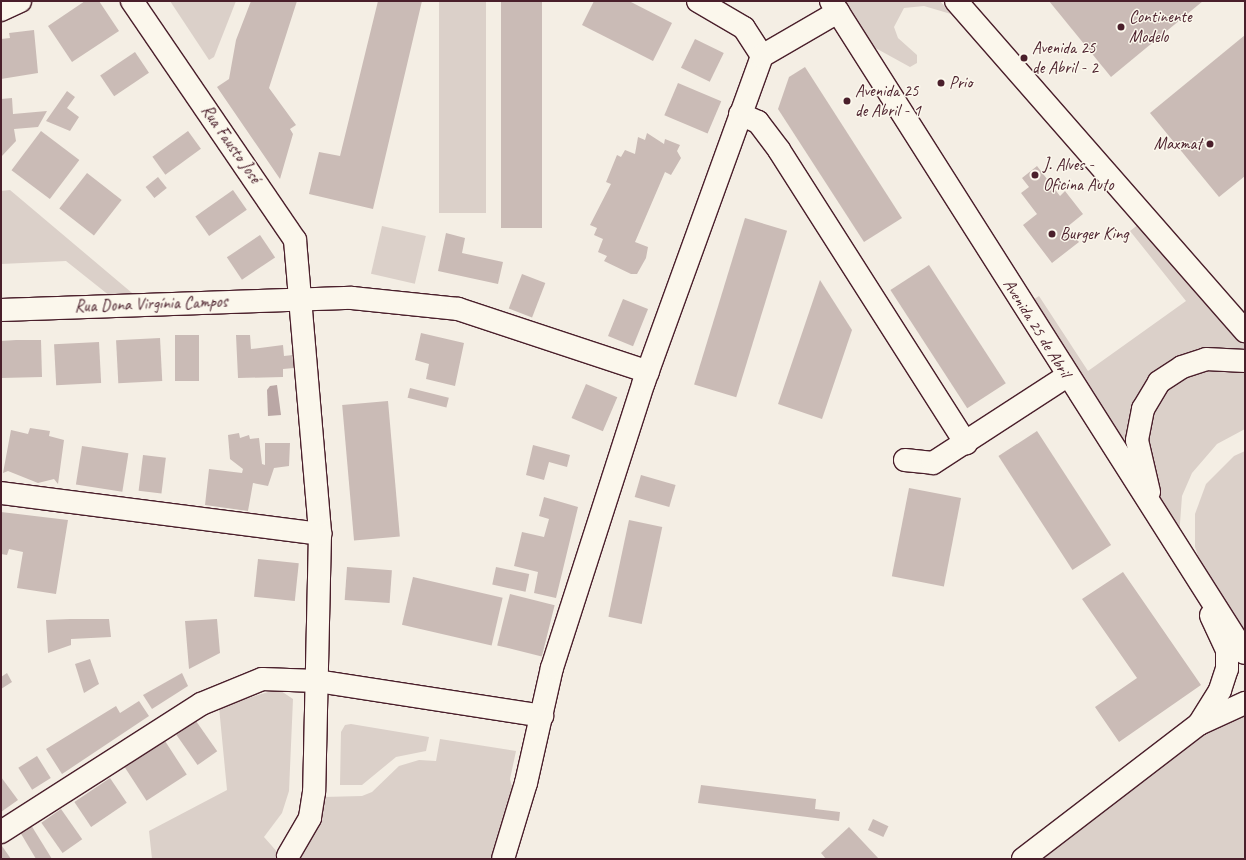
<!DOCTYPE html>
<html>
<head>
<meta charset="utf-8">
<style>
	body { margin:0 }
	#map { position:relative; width:1246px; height:860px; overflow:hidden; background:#f4eee4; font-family:Caveat,sans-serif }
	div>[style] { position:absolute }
	.green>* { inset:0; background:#dbd0c9; transform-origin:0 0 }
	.water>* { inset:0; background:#baa7a5 }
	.building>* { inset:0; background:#cabbb6; transform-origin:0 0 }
	.roads { filter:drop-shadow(1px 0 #4a1f2b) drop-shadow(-1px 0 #4a1f2b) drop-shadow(0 1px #4a1f2b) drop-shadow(0 -1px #4a1f2b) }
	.minor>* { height:22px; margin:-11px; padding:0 11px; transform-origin:11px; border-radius:11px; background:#fbf7ec }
	.secondary>* { height:22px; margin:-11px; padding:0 11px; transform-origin:11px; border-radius:11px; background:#fbf7ec }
	.primary>* { height:22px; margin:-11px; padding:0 11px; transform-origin:11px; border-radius:11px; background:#fbf7ec }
	.dots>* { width:11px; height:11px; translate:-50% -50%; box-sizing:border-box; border:2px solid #fbf7ec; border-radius:50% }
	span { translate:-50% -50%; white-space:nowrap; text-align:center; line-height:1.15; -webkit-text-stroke:3px #fbf7ec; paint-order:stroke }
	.poi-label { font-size:17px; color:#4a1f2b }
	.left { translate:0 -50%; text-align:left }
	.right { translate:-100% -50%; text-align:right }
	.street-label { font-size:17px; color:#4a1f2b }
	.frame { position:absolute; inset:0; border:2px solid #4a1f2b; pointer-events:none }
</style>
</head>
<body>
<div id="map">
	<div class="green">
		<div style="clip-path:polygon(170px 1px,236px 1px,214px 57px,209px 60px)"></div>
		<div style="left:439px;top:1px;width:47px;height:212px"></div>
		<div style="clip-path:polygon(842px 1px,940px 1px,951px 14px,924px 6px,904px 8px,894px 27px,898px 38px,917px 55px,917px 63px,910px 67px,870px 45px)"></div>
		<div style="clip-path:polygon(10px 190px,138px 298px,115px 300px,66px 261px,1px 264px,1px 191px)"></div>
		<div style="clip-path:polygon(1139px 224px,1245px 346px,1245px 429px,1217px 444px,1192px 473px,1182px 496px,1179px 537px,1030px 302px,1039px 296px,1088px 371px,1186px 301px,1130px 231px)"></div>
		<div style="left:382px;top:226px;width:45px;height:49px;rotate:13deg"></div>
		<div style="clip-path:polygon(1245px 451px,1245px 640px,1204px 573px,1195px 547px,1195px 514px,1206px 484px,1234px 456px)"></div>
		<div style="clip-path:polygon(278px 689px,293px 699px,289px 791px,282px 813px,264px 837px,279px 854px,323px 797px,362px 796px,372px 792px,399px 766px,419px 760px,436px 761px,440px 739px,516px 751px,510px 779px,517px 805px,499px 859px,152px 859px,149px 831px,227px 790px,219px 707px)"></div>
		<div style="clip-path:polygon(1232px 712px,1245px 714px,1245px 859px,1043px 859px)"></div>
		<div style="clip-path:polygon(351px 724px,429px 737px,426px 751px,396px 757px,362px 785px,340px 785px,341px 732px,345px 725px)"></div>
	</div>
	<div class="water">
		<div style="clip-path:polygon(277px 385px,281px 415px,268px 416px,267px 390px,270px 386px)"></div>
	</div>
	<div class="building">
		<div style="clip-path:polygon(85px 1px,99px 1px,119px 31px,72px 62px,48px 26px)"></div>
		<div style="clip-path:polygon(251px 1px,297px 1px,269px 88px,296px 125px,290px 129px,293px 134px,280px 179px,217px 87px,229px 79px,236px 40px)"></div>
		<div style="clip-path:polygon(378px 1px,422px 1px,373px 209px,309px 194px,319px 152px,340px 156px)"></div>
		<div style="left:501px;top:1px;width:41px;height:227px"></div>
		<div style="clip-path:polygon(594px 1px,629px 1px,672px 23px,653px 61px,582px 25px)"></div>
		<div style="clip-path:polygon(1049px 1px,1203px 1px,1111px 77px)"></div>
		<div style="clip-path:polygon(34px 30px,38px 73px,1px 79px,1px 39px,10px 38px,9px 33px)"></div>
		<div style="clip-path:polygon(1245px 35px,1245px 176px,1219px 197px,1150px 113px)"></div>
		<div style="left:695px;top:39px;width:32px;height:32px;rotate:26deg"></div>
		<div style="left:135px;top:52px;width:25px;height:42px;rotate:56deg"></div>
		<div style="clip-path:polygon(805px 67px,902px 218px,864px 242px,778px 109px,789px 77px)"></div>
		<div style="left:678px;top:83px;width:47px;height:35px;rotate:23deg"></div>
		<div style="clip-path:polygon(67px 91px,75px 97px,67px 108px,79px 117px,70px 131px,46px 121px)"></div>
		<div style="clip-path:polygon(12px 98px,13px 114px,47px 111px,38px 127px,14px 129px,16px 141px,1px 157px,1px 99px)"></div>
		<div style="left:41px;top:131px;width:48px;height:49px;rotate:37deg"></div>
		<div style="left:188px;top:131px;width:22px;height:44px;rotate:54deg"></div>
		<div style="clip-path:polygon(647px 133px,664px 144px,665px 139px,680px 145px,677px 151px,681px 158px,671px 175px,665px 172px,635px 242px,648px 247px,646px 258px,637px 274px,631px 274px,604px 261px,607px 256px,598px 252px,603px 239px,594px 235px,597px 228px,590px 225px,611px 184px,606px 182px,617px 155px,621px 157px,625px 150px,635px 154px,638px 137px,645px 140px)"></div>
		<div style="clip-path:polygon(1037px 166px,1060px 196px,1065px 191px,1083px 214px,1067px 227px,1079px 242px,1052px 263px,1023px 225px,1037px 214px,1021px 193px,1029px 187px,1022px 178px)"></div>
		<div style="left:87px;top:173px;width:44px;height:45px;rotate:38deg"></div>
		<div style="left:158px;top:177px;width:14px;height:16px;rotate:51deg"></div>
		<div style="left:233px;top:190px;width:24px;height:46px;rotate:55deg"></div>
		<div style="left:745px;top:218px;width:44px;height:174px;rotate:17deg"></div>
		<div style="clip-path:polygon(446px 233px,465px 238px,462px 253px,503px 262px,498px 284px,438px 271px)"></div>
		<div style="left:260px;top:235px;width:27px;height:40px;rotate:56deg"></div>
		<div style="left:929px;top:265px;width:141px;height:46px;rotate:57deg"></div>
		<div style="left:522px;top:274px;width:25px;height:37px;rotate:21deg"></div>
		<div style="clip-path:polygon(820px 280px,852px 330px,822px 419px,778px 404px)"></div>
		<div style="left:623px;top:299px;width:27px;height:40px;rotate:22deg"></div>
		<div style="clip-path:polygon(421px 333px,464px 343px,455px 386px,426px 379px,429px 364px,415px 360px)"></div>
		<div style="left:175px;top:335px;width:24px;height:46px"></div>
		<div style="clip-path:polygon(236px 335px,250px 335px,251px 349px,283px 345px,284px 356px,293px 355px,294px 368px,283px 369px,283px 377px,238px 378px)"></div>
		<div style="left:160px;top:338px;width:43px;height:44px;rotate:87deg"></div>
		<div style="clip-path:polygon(16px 340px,41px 340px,42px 377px,1px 378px,1px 341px)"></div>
		<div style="left:99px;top:342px;width:41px;height:45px;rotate:87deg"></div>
		<div style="left:586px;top:384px;width:34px;height:37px;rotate:23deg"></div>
		<div style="left:410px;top:388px;width:40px;height:10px;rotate:14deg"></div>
		<div style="left:388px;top:401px;width:136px;height:46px;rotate:85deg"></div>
		<div style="clip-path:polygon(30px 428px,50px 431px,49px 436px,64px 440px,58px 484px,54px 479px,38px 483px,8px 471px,3px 473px,11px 430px,28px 434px)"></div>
		<div style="left:1037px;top:431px;width:136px;height:46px;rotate:57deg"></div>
		<div style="clip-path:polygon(239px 433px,240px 438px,249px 435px,250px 439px,259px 438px,262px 464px,265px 465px,265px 443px,290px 443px,289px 466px,274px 468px,268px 486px,253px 483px,248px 511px,205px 505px,209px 469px,242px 473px,243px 469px,230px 459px,228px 435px)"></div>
		<div style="clip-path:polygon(533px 445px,570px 455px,567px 467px,549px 462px,544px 480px,526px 475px)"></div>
		<div style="left:82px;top:446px;width:47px;height:39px;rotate:9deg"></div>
		<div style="left:143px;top:455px;width:23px;height:36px;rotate:7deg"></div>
		<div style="left:641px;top:475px;width:36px;height:23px;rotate:16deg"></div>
		<div style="left:909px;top:488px;width:53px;height:90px;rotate:11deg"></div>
		<div style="clip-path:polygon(544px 497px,578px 507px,556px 598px,534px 593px,538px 572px,514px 566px,522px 532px,544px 537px,549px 519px,539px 516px)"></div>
		<div style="clip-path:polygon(1px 512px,68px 520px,56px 594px,17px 588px,23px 552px,9px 549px,7px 555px,1px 554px)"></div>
		<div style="left:629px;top:520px;width:34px;height:99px;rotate:12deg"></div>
		<div style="left:258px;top:559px;width:41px;height:38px;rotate:6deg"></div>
		<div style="left:347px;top:567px;width:45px;height:33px;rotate:4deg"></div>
		<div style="left:496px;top:567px;width:34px;height:18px;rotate:12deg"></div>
		<div style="clip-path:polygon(1123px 572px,1201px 685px,1119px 742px,1095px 707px,1137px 678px,1082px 599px)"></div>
		<div style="left:413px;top:577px;width:92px;height:49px;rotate:13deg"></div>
		<div style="left:510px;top:594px;width:46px;height:53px;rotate:14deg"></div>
		<div style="clip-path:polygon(70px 619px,109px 619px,111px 637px,71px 639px,71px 645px,48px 653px,46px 620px)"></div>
		<div style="clip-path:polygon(217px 619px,220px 653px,189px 669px,185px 621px)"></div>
		<div style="clip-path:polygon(90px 659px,99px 684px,84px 693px,75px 664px)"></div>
		<div style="clip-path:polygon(7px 673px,12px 682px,1px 689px,1px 677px)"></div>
		<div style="clip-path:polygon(182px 673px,188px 686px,152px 709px,143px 695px)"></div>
		<div style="clip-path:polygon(139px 701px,149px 716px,62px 774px,46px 749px,116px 706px,120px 713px)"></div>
		<div style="left:196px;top:721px;width:37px;height:24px;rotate:55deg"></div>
		<div style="left:165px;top:741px;width:40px;height:48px;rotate:57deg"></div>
		<div style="left:37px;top:756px;width:26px;height:22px;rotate:58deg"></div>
		<div style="clip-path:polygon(1px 777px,18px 800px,1px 812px)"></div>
		<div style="left:110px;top:778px;width:30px;height:43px;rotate:56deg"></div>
		<div style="clip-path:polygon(701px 785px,816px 799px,815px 809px,840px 812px,839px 821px,698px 803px)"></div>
		<div style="left:61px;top:809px;width:37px;height:24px;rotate:55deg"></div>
		<div style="left:873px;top:819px;width:17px;height:12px;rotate:25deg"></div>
		<div style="clip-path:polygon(31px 825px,52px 859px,36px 859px,20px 832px)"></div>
		<div style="clip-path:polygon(849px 827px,879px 859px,826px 859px,821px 853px)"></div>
		<div style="clip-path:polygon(2px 846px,11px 859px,1px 859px)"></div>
	</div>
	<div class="roads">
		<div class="minor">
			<div style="left:132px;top:1px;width:289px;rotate:55.7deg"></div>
			<div style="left:295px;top:240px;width:295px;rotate:85.1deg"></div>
			<div style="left:320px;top:534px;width:258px;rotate:91.3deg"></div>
			<div style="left:314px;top:792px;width:26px;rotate:99deg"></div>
			<div style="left:310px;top:818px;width:44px;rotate:120.1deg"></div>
			<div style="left:698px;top:1px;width:53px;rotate:30.4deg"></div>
			<div style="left:744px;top:28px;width:33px;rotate:57deg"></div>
			<div style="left:1px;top:10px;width:21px;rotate:-25deg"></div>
			<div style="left:740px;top:114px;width:20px;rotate:24deg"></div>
			<div style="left:758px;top:122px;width:35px;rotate:53deg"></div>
			<div style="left:779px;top:150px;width:348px;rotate:57.5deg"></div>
			<div style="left:1px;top:310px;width:351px;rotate:-2deg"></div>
			<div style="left:352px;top:298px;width:107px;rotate:5.9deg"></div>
			<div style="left:458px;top:309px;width:200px;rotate:18.3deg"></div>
			<div style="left:905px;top:460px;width:28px;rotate:6deg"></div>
			<div style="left:933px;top:463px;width:160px;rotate:-33deg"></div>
			<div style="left:1px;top:493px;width:322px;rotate:7.3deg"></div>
			<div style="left:1px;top:832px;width:237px;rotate:-32.6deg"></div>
			<div style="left:201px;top:704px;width:66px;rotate:-22.3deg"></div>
			<div style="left:262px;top:679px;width:55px;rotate:2.1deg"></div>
			<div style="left:317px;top:681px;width:228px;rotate:8.8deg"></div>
			<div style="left:503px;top:859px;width:79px;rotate:-73.2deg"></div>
			<div style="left:526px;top:783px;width:118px;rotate:-77.3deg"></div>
			<div style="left:552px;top:668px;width:300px;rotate:-72.2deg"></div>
			<div style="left:644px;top:382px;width:347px;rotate:-70.1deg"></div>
			<div style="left:762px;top:56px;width:88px;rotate:-30.1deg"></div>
		</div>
		<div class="secondary">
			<div style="left:1199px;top:724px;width:40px;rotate:-58deg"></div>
			<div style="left:1220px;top:690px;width:22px;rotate:-72deg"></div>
			<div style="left:1227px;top:669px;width:19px;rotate:-90deg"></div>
			<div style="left:1227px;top:650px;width:38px;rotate:-115deg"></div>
			<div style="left:1023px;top:859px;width:222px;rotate:-37.5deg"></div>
			<div style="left:1199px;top:724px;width:51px;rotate:-24.5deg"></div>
		</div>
		<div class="primary">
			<div style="left:831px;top:1px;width:772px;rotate:57.59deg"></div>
			<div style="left:956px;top:1px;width:439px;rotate:48.8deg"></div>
			<div style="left:1149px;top:492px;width:53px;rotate:-103deg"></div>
			<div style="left:1137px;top:440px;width:32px;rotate:-79deg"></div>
			<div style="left:1143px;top:409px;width:31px;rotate:-59deg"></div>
			<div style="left:1159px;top:382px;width:27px;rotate:-33deg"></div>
			<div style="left:1182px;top:367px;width:25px;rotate:-18deg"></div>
			<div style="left:1206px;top:359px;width:39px;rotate:3deg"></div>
		</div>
	</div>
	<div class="dots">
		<div style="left:1121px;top:27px;background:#4a1f2b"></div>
		<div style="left:1024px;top:58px;background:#4a1f2b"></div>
		<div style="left:941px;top:83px;background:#4a1f2b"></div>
		<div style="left:847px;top:101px;background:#4a1f2b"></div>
		<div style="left:1210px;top:144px;background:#4a1f2b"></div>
		<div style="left:1035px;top:175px;background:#4a1f2b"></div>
		<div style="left:1052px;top:234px;background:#4a1f2b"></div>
	</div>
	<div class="poi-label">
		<span class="left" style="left:1129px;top:27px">Continente<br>Modelo</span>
		<span class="left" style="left:1032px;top:58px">Avenida 25<br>de Abril - 2</span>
		<span class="left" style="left:949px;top:83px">Prio</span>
		<span class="left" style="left:855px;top:101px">Avenida 25<br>de Abril - 1</span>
		<span class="right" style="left:1202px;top:144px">Maxmat</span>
		<span class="left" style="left:1043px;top:175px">J. Alves -<br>Oficina Auto</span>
		<span class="left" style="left:1060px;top:234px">Burger King</span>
	</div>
	<div class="street-label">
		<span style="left:231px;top:144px;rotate:55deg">Rua Fausto José</span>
		<span style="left:151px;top:304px;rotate:-2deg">Rua Dona Virgínia Campos</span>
		<span style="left:1037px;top:328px;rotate:58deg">Avenida 25 de Abril</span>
	</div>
	<div class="frame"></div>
</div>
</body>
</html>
